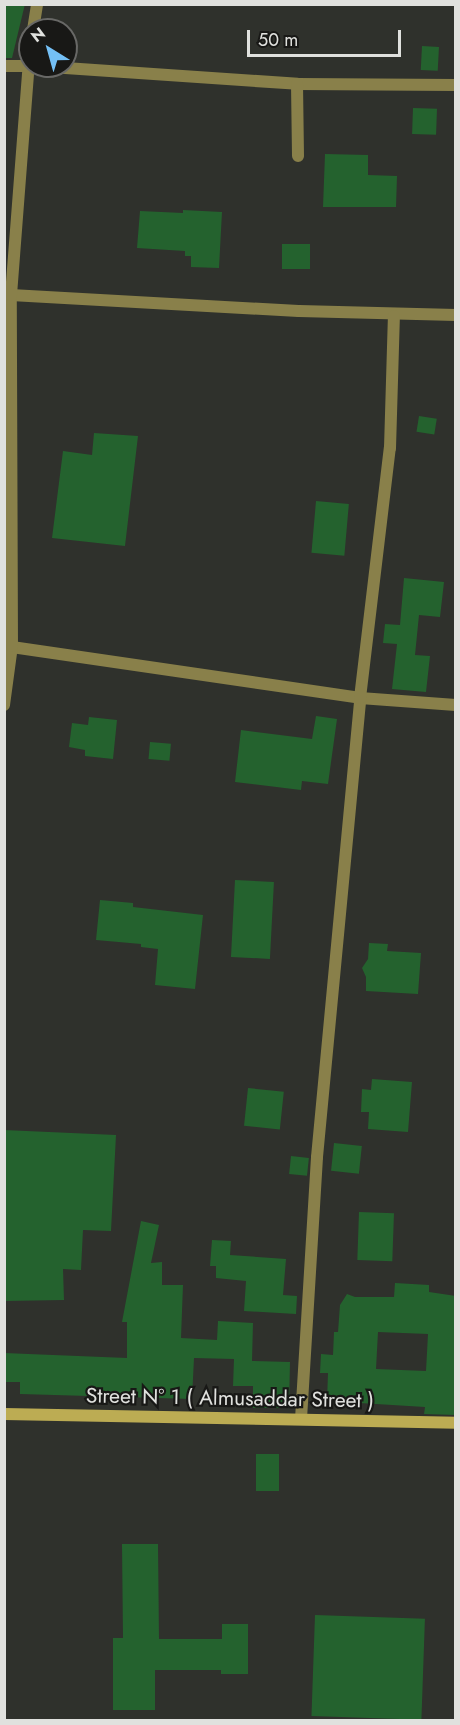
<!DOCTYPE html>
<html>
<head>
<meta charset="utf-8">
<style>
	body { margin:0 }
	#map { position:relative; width:460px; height:1725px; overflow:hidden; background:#2f312c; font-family:Jost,sans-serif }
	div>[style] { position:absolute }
	.building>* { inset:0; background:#24622e; transform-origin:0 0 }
	.street>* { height:12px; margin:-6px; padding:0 6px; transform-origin:6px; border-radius:6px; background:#89804a }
	.secondary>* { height:12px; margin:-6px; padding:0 6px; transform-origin:6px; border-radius:6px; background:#bcac53 }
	span { translate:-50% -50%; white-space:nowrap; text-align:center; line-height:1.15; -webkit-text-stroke:4.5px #181816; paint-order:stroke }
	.street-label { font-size:21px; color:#e0e1de }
	.frame { position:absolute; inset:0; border:6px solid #e0e1de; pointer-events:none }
	.north { position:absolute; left:18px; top:18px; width:60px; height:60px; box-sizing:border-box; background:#181816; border:2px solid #686866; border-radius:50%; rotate:323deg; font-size:16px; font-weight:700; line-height:24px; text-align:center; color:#e0e1de }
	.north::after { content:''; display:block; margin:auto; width:21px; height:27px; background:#74c0f6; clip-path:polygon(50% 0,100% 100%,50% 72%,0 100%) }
	.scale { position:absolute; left:247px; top:30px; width:154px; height:27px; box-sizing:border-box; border:3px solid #e0e1de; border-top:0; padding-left:8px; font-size:18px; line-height:21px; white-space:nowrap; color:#e0e1de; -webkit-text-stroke:4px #181816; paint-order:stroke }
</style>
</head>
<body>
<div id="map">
	<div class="building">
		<div style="clip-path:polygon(4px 4px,25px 4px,12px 58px,4px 58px)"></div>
		<div style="left:422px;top:46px;width:17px;height:24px;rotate:3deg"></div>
		<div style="left:413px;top:108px;width:24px;height:26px;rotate:2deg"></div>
		<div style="clip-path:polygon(325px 154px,368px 155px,368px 175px,397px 176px,396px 207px,323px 207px)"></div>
		<div style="clip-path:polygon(183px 210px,222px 212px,219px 268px,191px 267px,191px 256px,185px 256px,185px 251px,137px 248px,140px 211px,183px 213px)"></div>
		<div style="left:282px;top:244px;width:28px;height:25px"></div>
		<div style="left:419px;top:416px;width:18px;height:16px;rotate:9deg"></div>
		<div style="clip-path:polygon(94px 433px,138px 436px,125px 546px,52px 538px,63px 451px,92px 455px)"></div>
		<div style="left:316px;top:501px;width:33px;height:52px;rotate:5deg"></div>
		<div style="clip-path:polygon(404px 578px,444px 582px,440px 617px,419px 615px,415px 655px,430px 656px,426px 692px,392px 689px,397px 644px,383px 643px,385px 624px,400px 625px)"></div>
		<div style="clip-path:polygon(316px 716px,337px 719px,328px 784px,302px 781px,301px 790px,235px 782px,241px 730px,312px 739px)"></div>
		<div style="clip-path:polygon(89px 717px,117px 720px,113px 759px,85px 756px,85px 750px,69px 747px,72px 723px,88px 725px)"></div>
		<div style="left:150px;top:742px;width:21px;height:17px;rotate:5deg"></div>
		<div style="left:235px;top:880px;width:39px;height:77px;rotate:3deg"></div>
		<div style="clip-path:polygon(100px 900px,133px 903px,133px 907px,203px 915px,195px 989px,155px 985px,158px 949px,141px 947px,141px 944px,96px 940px)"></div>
		<div style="clip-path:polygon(369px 943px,388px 944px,387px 951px,421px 953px,418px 994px,366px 991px,366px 977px,362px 968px,368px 959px)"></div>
		<div style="clip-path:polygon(372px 1079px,412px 1082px,408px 1132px,368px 1129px,369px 1112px,361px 1112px,362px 1089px,371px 1090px)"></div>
		<div style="left:248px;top:1088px;width:36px;height:38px;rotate:6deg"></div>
		<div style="clip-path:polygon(4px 1130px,116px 1135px,111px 1231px,83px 1230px,81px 1270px,63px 1269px,64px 1300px,4px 1301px)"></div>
		<div style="left:334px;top:1143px;width:28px;height:28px;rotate:6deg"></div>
		<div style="left:291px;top:1156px;width:18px;height:18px;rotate:6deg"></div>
		<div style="left:359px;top:1212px;width:35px;height:48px;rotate:2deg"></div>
		<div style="clip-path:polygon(141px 1221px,159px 1225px,151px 1263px,162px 1262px,162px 1285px,183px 1285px,181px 1338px,217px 1340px,218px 1321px,253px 1323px,252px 1361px,290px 1362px,289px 1408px,253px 1408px,253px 1386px,233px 1386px,234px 1359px,194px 1358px,192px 1399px,20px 1394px,20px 1382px,4px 1382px,4px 1353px,127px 1358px,127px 1322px,122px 1322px)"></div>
		<div style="clip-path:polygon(212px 1240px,231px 1241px,230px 1255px,286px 1259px,283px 1295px,297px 1296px,296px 1314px,244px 1311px,246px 1281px,216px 1278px,216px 1266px,210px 1266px)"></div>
		<div style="clip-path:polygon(evenodd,395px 1283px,429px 1285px,429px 1292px,456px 1296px,456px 1415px,424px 1414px,425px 1407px,327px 1401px,328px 1373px,320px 1373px,321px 1354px,333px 1355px,334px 1332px,338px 1332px,340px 1305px,347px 1294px,355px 1297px,394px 1297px,395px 1283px,378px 1332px,428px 1334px,426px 1371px,376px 1369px,378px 1332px)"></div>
		<div style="left:256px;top:1454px;width:23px;height:37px"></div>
		<div style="clip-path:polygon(122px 1544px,158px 1544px,159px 1639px,222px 1639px,222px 1624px,248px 1624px,248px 1674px,221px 1674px,221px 1670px,155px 1670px,155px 1710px,113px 1710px,113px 1638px,123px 1638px)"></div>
		<div style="left:315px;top:1615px;width:110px;height:101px;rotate:2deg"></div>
	</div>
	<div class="street">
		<div style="left:33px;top:30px;width:26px;rotate:-81deg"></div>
		<div style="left:4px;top:66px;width:26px"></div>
		<div style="left:36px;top:66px;width:262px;rotate:3.9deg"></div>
		<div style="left:297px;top:84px;width:159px;rotate:0.4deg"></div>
		<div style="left:297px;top:84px;width:72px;rotate:89.2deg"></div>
		<div style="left:11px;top:295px;width:288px;rotate:3.2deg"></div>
		<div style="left:299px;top:311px;width:157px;rotate:1.5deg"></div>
		<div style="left:5px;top:646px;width:359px;rotate:8.3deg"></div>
		<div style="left:360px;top:698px;width:96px;rotate:4.2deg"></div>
		<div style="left:4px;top:705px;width:60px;rotate:-82.3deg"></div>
		<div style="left:12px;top:646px;width:351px;rotate:-90.2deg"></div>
		<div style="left:11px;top:295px;width:250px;rotate:-85.6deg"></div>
		<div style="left:301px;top:1419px;width:262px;rotate:-86.5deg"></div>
		<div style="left:317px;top:1157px;width:461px;rotate:-84.6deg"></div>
		<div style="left:360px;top:698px;width:252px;rotate:-83.2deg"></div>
		<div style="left:390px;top:448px;width:132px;rotate:-88.3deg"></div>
	</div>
	<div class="secondary">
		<div style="left:4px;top:1414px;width:452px;rotate:1.1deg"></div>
	</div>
	<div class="street-label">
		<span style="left:230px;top:1398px;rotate:1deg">Street N° 1 ( Almusaddar Street )</span>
	</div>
	<div class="frame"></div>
	<div class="north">N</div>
	<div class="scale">50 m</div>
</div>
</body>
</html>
